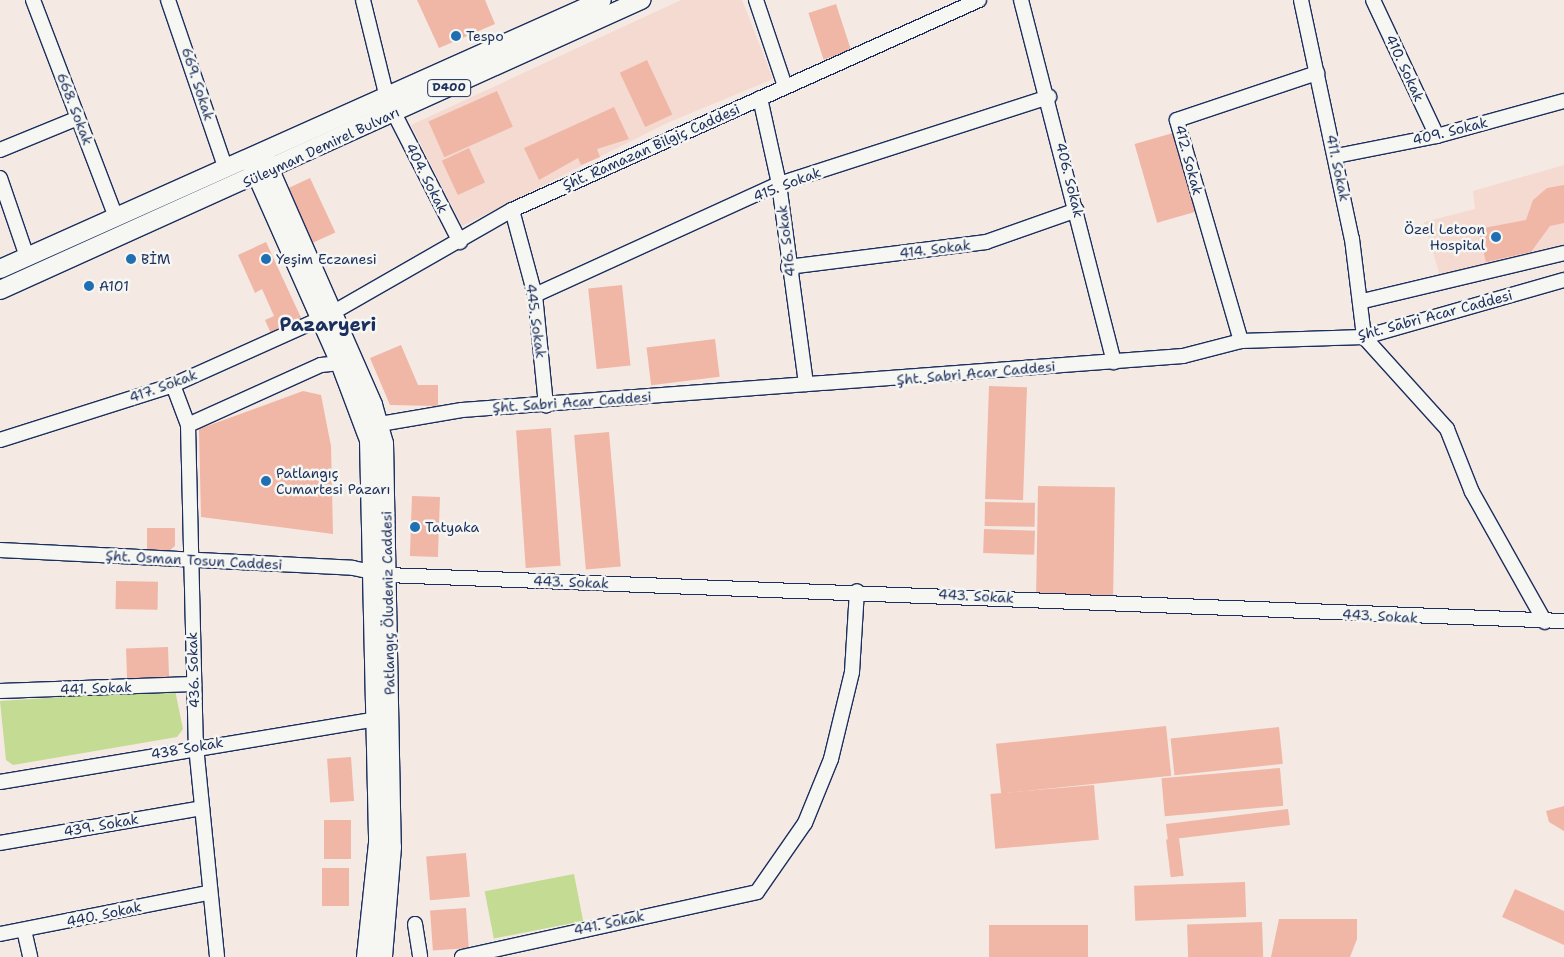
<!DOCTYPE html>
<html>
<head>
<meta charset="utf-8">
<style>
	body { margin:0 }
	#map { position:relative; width:1564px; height:957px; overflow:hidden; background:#f5e9e3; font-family:"Shantell Sans",sans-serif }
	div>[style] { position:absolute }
	.built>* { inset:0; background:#f4dad1 }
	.green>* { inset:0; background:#c3db92; transform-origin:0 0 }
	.building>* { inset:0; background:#f0b7a6; transform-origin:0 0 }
	.roads { filter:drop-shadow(1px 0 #1b2f5e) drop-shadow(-1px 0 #1b2f5e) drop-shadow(0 1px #1b2f5e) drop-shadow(0 -1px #1b2f5e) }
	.minor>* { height:14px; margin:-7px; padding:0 7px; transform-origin:7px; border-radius:7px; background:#f6f6f2 }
	.major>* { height:18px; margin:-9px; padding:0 9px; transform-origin:9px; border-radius:9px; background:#f6f6f2 }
	.dots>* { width:14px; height:14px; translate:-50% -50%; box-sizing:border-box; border:2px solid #f6f6f2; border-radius:50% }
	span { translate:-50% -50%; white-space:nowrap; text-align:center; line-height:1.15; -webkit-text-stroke:5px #f6f6f2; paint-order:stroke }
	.shield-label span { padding:1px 4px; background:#f6f6f2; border:1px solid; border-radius:4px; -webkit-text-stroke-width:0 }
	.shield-label { font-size:12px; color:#1b2f5e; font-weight:700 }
	.poi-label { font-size:14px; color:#1b2f5e }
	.left { translate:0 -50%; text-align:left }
	.right { translate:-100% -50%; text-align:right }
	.street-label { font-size:14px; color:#1b2f5e }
	.district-label { font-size:19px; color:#1b2f5e; font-weight:700 }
</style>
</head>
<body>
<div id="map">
	<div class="built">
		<div style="clip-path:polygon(681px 0,742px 0,773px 79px,667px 123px,462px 226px,411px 125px)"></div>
		<div style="clip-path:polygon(1564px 165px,1564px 253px,1442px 283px,1424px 222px,1475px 209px,1473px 191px)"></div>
	</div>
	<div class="green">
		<div style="clip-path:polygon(175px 690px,183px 729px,177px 737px,13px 765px,6px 760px,0 701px)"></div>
		<div style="left:574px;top:874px;width:48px;height:91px;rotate:79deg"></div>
	</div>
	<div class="building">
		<div style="clip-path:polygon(417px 0,485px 0,495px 24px,439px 48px)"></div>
		<div style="left:836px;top:4px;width:49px;height:29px;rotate:72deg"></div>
		<div style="left:647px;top:60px;width:60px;height:30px;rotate:65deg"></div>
		<div style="left:497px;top:91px;width:39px;height:75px;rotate:66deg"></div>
		<div style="clip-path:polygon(614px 107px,629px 139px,597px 149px,600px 157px,581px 165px,578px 158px,539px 180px,524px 148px)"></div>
		<div style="left:1173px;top:133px;width:82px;height:40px;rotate:74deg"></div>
		<div style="left:469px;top:148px;width:38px;height:30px;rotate:65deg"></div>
		<div style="left:310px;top:178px;width:60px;height:26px;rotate:65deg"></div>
		<div style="clip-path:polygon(1564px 185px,1564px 223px,1550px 226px,1531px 252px,1486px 262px,1478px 229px,1526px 220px,1533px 200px,1547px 188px)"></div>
		<div style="clip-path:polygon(266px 242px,303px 322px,272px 336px,265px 320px,274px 316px,262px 289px,255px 293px,238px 255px)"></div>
		<div style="left:622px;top:285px;width:81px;height:34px;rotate:84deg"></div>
		<div style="left:715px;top:339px;width:38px;height:69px;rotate:83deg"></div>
		<div style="clip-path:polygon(401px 345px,418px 385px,438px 385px,438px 406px,390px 405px,370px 358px)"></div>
		<div style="left:989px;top:386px;width:38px;height:113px;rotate:2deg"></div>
		<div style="clip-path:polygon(303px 391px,321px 395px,331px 446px,333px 534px,201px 517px,199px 429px)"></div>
		<div style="left:551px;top:428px;width:138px;height:35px;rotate:86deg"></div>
		<div style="left:609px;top:432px;width:135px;height:35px;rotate:85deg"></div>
		<div style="left:1038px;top:486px;width:77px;height:108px;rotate:1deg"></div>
		<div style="left:412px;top:496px;width:28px;height:60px;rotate:2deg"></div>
		<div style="left:985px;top:502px;width:50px;height:24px;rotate:1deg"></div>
		<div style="clip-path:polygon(147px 528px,175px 528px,175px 546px,169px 551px,147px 551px)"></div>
		<div style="left:984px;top:529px;width:51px;height:24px;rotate:2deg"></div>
		<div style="left:116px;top:581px;width:42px;height:28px;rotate:1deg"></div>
		<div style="left:168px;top:647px;width:30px;height:42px;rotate:88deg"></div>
		<div style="left:1166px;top:726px;width:50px;height:171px;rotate:84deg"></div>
		<div style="left:1279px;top:727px;width:37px;height:109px;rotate:84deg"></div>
		<div style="left:351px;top:757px;width:44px;height:24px;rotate:86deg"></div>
		<div style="left:1280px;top:768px;width:38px;height:119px;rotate:85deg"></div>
		<div style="left:1094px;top:785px;width:55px;height:104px;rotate:85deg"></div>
		<div style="clip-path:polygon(1564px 806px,1564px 831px,1549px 822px,1546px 811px)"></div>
		<div style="left:1288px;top:809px;width:16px;height:123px;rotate:83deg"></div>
		<div style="left:324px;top:820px;width:27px;height:39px"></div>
		<div style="left:1179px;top:838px;width:38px;height:13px;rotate:83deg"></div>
		<div style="left:466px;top:853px;width:44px;height:40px;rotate:85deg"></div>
		<div style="left:322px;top:868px;width:27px;height:38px"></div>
		<div style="left:1245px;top:882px;width:35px;height:111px;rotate:88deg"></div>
		<div style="clip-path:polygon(1515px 889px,1564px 911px,1564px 945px,1502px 917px)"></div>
		<div style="left:466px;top:908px;width:40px;height:36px;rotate:86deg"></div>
		<div style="clip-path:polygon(1279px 919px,1357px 919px,1357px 939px,1350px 957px,1271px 957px)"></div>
		<div style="left:1262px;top:922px;width:35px;height:75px;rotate:88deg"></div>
		<div style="left:1088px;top:925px;width:32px;height:99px;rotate:90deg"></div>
	</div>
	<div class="roads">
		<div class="minor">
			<div style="left:33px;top:0;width:232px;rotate:69.1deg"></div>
			<div style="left:168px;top:0;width:179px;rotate:71.1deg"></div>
			<div style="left:363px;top:0;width:101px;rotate:76.2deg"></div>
			<div style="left:756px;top:0;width:91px;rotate:71.4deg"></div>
			<div style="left:1021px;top:0;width:374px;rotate:75.6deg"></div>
			<div style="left:1301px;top:0;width:244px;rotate:78deg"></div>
			<div style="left:1352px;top:239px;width:99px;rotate:83deg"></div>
			<div style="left:1364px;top:337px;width:124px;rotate:47.9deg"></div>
			<div style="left:1447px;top:429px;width:68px;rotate:68.4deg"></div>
			<div style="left:1472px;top:492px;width:149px;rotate:60.7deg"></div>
			<div style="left:1373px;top:0;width:150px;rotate:64.8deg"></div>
			<div style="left:760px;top:98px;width:88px;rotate:77.5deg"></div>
			<div style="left:779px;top:184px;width:202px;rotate:82.3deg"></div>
			<div style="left:394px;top:113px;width:145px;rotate:62.9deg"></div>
			<div style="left:0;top:150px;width:84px;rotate:-22.3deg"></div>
			<div style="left:1336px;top:156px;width:103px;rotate:-11.2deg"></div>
			<div style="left:1437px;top:136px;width:132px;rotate:-15.4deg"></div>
			<div style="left:0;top:178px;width:83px;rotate:71.1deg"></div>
			<div style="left:512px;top:210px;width:88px;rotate:74.9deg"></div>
			<div style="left:535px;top:295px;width:111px;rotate:84.3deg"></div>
			<div style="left:788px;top:267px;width:200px;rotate:-7.2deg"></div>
			<div style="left:986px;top:242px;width:96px;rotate:-19.4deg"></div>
			<div style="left:535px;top:295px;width:268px;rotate:-24.5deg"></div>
			<div style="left:779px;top:184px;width:284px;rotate:-17.9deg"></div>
			<div style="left:1363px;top:301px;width:207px;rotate:-13.4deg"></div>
			<div style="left:332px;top:313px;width:207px;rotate:-29.8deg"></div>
			<div style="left:512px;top:210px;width:512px;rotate:-24.21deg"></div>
			<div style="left:1241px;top:341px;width:230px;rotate:-106.2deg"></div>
			<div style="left:1177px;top:120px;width:148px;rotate:-18.6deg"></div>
			<div style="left:173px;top:385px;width:43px;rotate:69.4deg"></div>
			<div style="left:188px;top:425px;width:321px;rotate:88.6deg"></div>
			<div style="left:196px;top:746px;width:212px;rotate:84.3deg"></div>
			<div style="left:380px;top:424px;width:83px;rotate:-9.7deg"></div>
			<div style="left:462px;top:410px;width:723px;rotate:-4.28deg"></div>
			<div style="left:1183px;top:356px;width:60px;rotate:-14.5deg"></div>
			<div style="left:1241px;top:341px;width:123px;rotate:-1.9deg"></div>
			<div style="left:1364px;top:337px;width:208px;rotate:-15.9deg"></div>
			<div style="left:188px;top:425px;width:146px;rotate:-24.3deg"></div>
			<div style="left:321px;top:365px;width:19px;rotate:-6deg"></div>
			<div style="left:0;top:440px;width:182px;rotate:-17.6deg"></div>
			<div style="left:173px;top:385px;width:161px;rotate:-24.2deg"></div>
			<div style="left:0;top:550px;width:353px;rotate:2.9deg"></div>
			<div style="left:353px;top:568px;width:35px;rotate:12deg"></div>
			<div style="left:387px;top:575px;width:1178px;rotate:2.24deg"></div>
			<div style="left:0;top:691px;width:193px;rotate:-2.1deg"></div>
			<div style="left:0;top:782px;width:380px;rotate:-9.5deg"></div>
			<div style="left:0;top:843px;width:205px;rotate:-9.8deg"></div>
			<div style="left:415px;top:924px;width:33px;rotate:81deg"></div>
			<div style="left:24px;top:930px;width:28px;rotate:77deg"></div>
			<div style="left:0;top:934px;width:212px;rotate:-11.2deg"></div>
			<div style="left:462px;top:957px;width:302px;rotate:-12.4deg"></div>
			<div style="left:757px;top:892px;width:84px;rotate:-55.2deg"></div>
			<div style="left:805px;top:823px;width:69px;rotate:-67.9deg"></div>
			<div style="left:831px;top:759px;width:89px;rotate:-76.4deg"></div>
			<div style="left:852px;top:672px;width:81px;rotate:-86.5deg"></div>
		</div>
		<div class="major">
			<div style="left:263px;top:154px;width:274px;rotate:66.3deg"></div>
			<div style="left:373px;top:405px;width:40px;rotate:74deg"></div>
			<div style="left:384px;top:443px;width:404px;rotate:88.9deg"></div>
			<div style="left:392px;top:847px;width:110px;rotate:94.7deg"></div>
			<div style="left:250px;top:160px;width:222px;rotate:66.1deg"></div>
			<div style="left:340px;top:363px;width:82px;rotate:69.4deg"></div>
			<div style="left:369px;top:440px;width:403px;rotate:88.7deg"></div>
			<div style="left:378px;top:843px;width:115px;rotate:96deg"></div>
			<div style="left:0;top:269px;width:659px;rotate:-24.08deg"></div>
			<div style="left:0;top:290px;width:704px;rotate:-24.34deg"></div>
		</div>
	</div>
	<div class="dots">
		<div style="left:456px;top:36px;background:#1f6fb2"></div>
		<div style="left:1496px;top:237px;background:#1f6fb2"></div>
		<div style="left:131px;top:259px;background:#1f6fb2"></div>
		<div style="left:266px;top:259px;background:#1f6fb2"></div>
		<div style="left:89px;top:286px;background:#1f6fb2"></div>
		<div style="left:266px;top:481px;background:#1f6fb2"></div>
		<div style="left:415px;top:527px;background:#1f6fb2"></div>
	</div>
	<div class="shield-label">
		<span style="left:449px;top:88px">D400</span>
	</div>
	<div class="poi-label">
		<span class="left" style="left:466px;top:36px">Tespo</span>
		<span class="right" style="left:1485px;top:237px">Özel Letoon<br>Hospital</span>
		<span class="left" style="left:141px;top:259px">BİM</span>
		<span class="left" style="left:276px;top:259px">Yeşim Eczanesi</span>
		<span class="left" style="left:99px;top:286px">A101</span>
		<span class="left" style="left:276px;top:481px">Patlangıç<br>Cumartesi Pazarı</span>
		<span class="left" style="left:425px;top:527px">Tatyaka</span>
	</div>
	<div class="street-label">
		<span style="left:1405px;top:68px;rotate:65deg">410. Sokak</span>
		<span style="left:198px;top:84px;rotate:72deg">669. Sokak</span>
		<span style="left:75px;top:109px;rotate:69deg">668. Sokak</span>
		<span style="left:1450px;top:131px;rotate:-14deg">409. Sokak</span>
		<span style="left:321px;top:147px;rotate:-25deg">Süleyman Demirel Bulvarı</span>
		<span style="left:651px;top:147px;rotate:-24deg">Şht. Ramazan Bilgiç Caddesi</span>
		<span style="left:1189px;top:160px;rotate:75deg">412. Sokak</span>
		<span style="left:1338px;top:168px;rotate:78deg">411. Sokak</span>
		<span style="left:427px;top:178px;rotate:63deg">404. Sokak</span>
		<span style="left:1070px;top:180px;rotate:76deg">406. Sokak</span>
		<span style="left:787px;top:184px;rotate:-21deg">415. Sokak</span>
		<span style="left:786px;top:241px;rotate:-97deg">416. Sokak</span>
		<span style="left:935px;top:249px;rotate:-7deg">414. Sokak</span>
		<span style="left:1435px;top:315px;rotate:-15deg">Şht. Sabri Acar Caddesi</span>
		<span style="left:536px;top:321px;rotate:82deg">445. Sokak</span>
		<span style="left:976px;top:373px;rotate:-5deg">Şht. Sabri Acar Caddesi</span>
		<span style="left:163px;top:386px;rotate:-20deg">417. Sokak</span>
		<span style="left:572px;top:402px;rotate:-4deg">Şht. Sabri Acar Caddesi</span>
		<span style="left:194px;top:560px;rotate:3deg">Şht. Osman Tosun Caddesi</span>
		<span style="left:571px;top:582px;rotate:2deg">443. Sokak</span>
		<span style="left:976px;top:596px;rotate:3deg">443. Sokak</span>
		<span style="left:388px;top:603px;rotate:-91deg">Patlangıç Öludeniz Caddesi</span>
		<span style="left:1380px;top:616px;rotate:3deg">443. Sokak</span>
		<span style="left:193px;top:670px;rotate:-92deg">436. Sokak</span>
		<span style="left:96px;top:688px;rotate:-2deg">441. Sokak</span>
		<span style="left:187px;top:748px;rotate:-10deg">438 Sokak</span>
		<span style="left:101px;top:825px;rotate:-10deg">439. Sokak</span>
		<span style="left:104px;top:914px;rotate:-12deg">440. Sokak</span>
		<span style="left:609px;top:923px;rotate:-12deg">441. Sokak</span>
	</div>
	<div class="district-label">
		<span style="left:328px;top:325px">Pazaryeri</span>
	</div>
</div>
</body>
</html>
